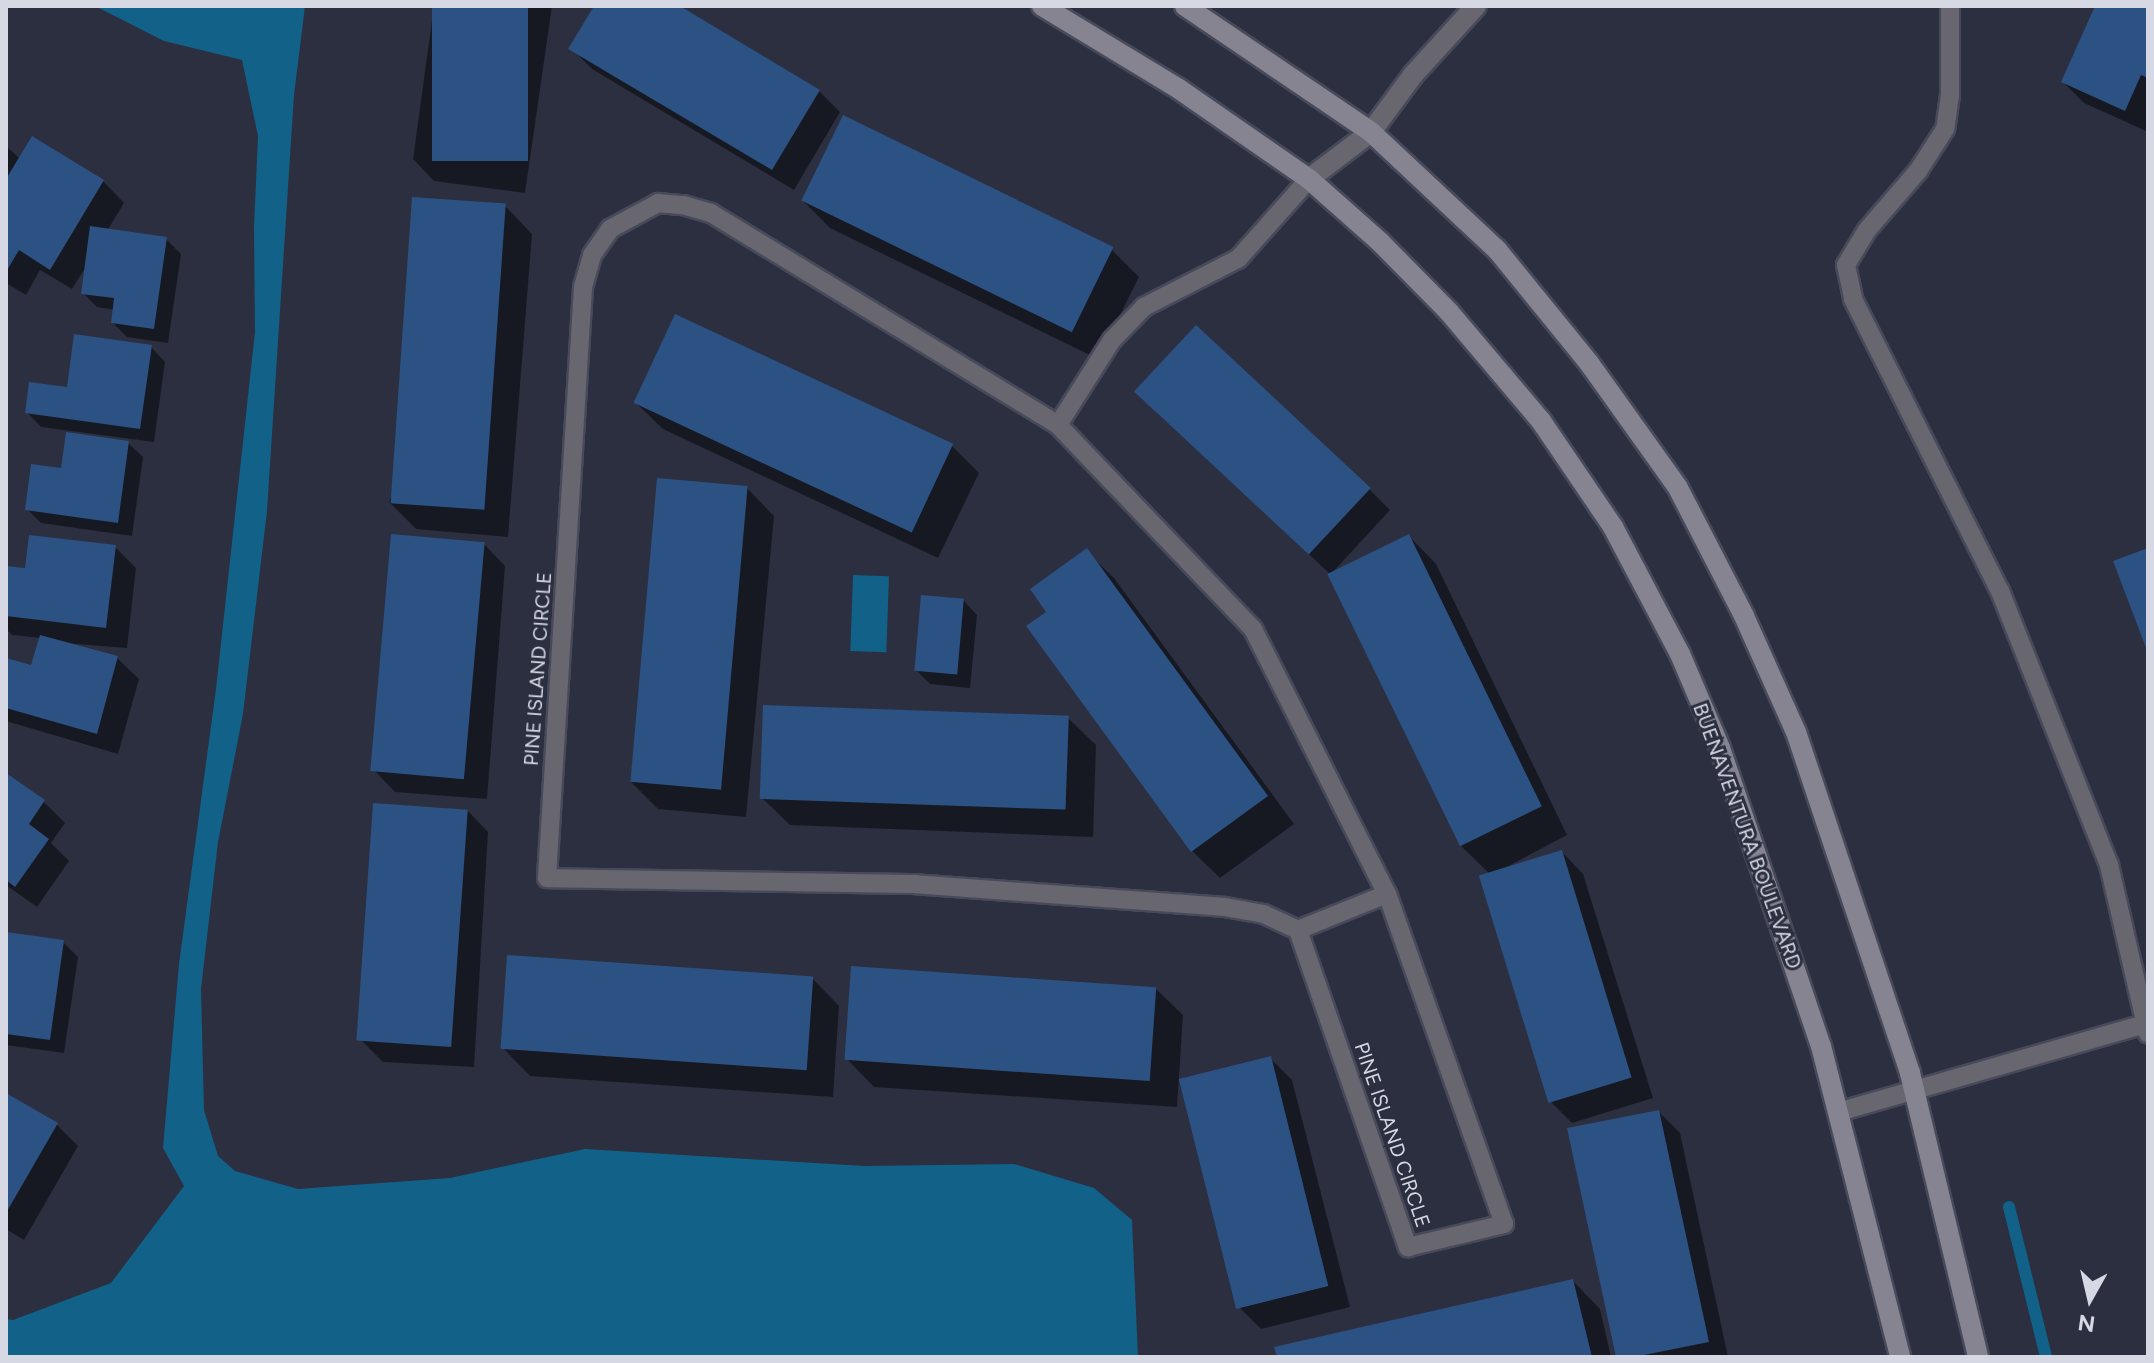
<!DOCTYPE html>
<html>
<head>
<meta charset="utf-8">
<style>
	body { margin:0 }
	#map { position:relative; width:2154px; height:1363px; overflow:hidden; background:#2c2f40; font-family:Figtree,sans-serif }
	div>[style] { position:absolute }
	.water>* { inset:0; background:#126188; transform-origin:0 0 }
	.shadow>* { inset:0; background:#0007 }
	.stream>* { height:12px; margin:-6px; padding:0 6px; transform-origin:6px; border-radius:6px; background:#126188 }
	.building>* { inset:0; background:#2c5183; transform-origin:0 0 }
	.roads { filter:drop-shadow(2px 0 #474a5a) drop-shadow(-2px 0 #474a5a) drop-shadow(0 2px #474a5a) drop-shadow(0 -2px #474a5a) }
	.service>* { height:18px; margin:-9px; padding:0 9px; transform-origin:9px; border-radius:9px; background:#68666f }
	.minor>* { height:20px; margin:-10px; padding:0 10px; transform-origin:10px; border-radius:10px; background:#68666f }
	.secondary>* { height:20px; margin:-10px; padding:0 10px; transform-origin:10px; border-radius:10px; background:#878492 }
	span { translate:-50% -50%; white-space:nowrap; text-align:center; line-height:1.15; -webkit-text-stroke:6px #2c2f40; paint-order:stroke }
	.street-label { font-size:20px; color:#d6d9e4 }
	.frame { position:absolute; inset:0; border:8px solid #d6d9e4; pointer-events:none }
	.north { position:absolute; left:2050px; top:1259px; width:80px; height:80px; -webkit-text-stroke:6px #2c2f40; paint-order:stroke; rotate:188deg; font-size:22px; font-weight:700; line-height:32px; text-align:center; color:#d6d9e4 }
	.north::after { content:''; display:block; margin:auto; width:28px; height:36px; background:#d6d9e4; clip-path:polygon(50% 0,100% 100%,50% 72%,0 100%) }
</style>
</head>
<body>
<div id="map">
	<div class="water">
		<div style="clip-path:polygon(95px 6px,305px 6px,294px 95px,267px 511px,243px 714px,218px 842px,201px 989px,204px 1110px,218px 1156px,235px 1171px,298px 1189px,450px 1178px,585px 1149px,864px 1166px,1014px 1164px,1094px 1188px,1132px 1220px,1138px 1357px,6px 1357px,6px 1319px,13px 1320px,111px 1283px,184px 1186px,163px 1148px,179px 964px,216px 689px,255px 332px,254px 227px,258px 136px,242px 60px,164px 41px)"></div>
		<div style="left:853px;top:575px;width:36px;height:76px;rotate:2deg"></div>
	</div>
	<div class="shadow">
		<div style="clip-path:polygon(434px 6px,552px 6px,525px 193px,434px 181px,413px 159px)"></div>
		<div style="clip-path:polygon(596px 6px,676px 6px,819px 91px,840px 112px,794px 190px,592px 69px,571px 48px)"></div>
		<div style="clip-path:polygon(2097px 6px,2148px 6px,2146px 131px,2084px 103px,2063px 82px)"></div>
		<div style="clip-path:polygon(6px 146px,20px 159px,103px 181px,124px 203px,107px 231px,166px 239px,181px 254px,168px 343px,127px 337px,113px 323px,115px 310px,97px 307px,83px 293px,87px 265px,72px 289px,40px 270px,26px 295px,6px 283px)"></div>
		<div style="clip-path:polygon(802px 200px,1112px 250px,1139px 277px,1098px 359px,830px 228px)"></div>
		<div style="clip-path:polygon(505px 206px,532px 234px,508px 537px,416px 529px,389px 502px)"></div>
		<div style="clip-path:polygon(151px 347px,165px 362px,154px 442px,41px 427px,27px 412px)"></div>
		<div style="clip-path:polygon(635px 402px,951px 445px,979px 473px,938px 558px,663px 429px)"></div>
		<div style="clip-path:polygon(1157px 413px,1369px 489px,1390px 510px,1331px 574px,1409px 536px,1436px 564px,1567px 835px,1495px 873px,1562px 852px,1583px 874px,1653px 1098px,1572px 1123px,1550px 1101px,1490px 874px,1461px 846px,1329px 573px)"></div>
		<div style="clip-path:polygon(128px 443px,143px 457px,132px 536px,41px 523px,27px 509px,62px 470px)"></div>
		<div style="clip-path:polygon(747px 488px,774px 516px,746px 817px,658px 809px,631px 782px)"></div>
		<div style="clip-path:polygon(484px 544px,505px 566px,487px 799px,395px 792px,374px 770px)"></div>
		<div style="clip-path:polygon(115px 547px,136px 568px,127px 648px,63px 643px,117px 658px,139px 679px,118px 754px,6px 721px,6px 660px,32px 667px,41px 638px,12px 635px,6px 629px,6px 568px,27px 571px)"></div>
		<div style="clip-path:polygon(1086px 551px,1114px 578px,1294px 824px,1220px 878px,1192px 851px,1049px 613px)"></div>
		<div style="clip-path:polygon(963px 600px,977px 615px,970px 688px,930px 684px,916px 670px)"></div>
		<div style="clip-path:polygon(1068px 718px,1096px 745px,1093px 837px,790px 825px,762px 798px)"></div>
		<div style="clip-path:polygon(6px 775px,44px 802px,65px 823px,51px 843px,69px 861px,37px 907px,6px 885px)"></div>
		<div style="clip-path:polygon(467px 810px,488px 832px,474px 1067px,383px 1062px,361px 1040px)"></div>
		<div style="clip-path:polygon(6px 934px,63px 942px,78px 957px,64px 1053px,6px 1045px)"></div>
		<div style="clip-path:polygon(812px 978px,839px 1006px,833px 1097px,530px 1076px,503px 1048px)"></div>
		<div style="clip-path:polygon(1155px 988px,1183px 1015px,1177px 1107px,874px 1087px,847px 1059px)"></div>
		<div style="clip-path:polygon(1271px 1059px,1292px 1080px,1350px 1307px,1261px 1329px,1240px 1308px)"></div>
		<div style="clip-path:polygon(6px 1095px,57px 1125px,78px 1146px,24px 1240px,6px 1229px)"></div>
		<div style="clip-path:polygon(1659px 1112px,1680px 1133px,1728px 1357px,1618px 1357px)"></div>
		<div style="clip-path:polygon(1573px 1281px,1600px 1309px,1611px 1357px,1279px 1357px)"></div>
	</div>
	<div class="stream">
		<div style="left:2009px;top:1207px;width:154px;rotate:76.1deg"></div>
	</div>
	<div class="building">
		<div style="left:432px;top:6px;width:96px;height:155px"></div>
		<div style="clip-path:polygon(594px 6px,680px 6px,820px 90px,772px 170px,568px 49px)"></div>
		<div style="clip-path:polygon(2095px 6px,2148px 6px,2148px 78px,2141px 75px,2125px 111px,2061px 82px)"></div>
		<div style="left:843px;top:115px;width:301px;height:95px;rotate:26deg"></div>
		<div style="clip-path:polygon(32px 136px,104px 180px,50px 270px,19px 250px,6px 272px,6px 179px)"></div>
		<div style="left:412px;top:197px;width:94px;height:307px;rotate:4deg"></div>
		<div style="clip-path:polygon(90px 226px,167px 237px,154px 329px,111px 323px,114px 298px,81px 294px)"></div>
		<div style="left:675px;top:314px;width:307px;height:98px;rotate:25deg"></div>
		<div style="left:1196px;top:325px;width:239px;height:91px;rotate:43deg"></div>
		<div style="clip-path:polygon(74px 334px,152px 345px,140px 429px,25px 413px,29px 382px,67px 387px)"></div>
		<div style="clip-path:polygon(66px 432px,129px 441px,118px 523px,25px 510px,31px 464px,61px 468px)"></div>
		<div style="left:657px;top:478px;width:91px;height:305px;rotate:5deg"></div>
		<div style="left:391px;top:534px;width:94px;height:238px;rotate:5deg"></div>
		<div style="left:1409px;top:534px;width:303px;height:91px;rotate:64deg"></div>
		<div style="clip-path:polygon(29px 535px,116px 545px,106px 628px,6px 616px,6px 566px,25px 568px)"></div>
		<div style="clip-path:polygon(1087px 548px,1268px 796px,1191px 852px,1026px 626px,1046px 612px,1030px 589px)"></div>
		<div style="clip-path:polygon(2148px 548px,2148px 653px,2113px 561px)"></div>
		<div style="left:921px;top:595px;width:43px;height:76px;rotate:5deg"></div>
		<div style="clip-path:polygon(40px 635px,118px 656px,97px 734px,6px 708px,6px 658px,31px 665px)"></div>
		<div style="left:763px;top:705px;width:306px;height:94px;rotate:2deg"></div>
		<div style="clip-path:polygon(6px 773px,45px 800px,29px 824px,49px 839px,15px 887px,6px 880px)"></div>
		<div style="left:373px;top:803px;width:95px;height:238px;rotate:4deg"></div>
		<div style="left:1562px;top:850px;width:238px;height:87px;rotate:73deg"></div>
		<div style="clip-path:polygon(6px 932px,64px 940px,50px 1040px,6px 1034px)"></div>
		<div style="left:507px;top:955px;width:307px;height:94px;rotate:4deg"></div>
		<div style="left:851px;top:966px;width:306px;height:94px;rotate:4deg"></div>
		<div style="left:1271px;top:1056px;width:237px;height:95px;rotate:76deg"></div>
		<div style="clip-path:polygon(6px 1093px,58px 1123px,6px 1213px)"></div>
		<div style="clip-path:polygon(1659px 1110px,1709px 1342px,1634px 1357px,1616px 1357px,1567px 1128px)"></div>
		<div style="clip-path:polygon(1573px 1279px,1592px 1357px,1277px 1357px,1274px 1347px)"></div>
	</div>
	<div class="roads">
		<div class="service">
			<div style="left:1950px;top:6px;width:89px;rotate:90deg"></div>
			<div style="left:1950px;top:95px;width:34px;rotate:98deg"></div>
			<div style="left:1945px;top:129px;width:50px;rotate:122.7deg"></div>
			<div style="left:1918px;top:171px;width:78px;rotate:130.8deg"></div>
			<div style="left:1867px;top:230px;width:41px;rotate:121deg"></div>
			<div style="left:1846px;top:265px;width:35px;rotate:78deg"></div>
			<div style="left:1853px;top:299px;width:327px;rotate:63.3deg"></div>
			<div style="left:2000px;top:591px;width:295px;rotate:68.3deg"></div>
			<div style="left:2109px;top:865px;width:173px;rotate:77deg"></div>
			<div style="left:1058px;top:425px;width:101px;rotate:-57.6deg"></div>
			<div style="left:1112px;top:340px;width:46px;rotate:-45.9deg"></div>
			<div style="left:1144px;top:307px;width:106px;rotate:-27.1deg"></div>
			<div style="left:1238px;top:259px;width:107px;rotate:-48.4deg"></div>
			<div style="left:1298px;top:930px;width:336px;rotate:70.9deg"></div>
			<div style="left:1408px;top:1247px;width:99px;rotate:-13.5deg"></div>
			<div style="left:1504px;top:1224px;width:350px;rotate:-109.5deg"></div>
			<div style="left:1387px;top:894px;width:96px;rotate:158deg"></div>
			<div style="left:1298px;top:930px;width:38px;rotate:-155deg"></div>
			<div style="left:1264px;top:914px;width:39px;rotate:-170deg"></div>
			<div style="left:1226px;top:907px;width:311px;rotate:-175.8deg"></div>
			<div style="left:916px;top:884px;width:369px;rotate:-179.1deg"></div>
			<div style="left:547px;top:878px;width:592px;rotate:-86.51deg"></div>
			<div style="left:583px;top:287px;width:33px;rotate:-74deg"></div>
			<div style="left:592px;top:255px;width:32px;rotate:-55deg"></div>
			<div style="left:610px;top:229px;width:55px;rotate:-28.4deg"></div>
			<div style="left:658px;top:203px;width:25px;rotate:5deg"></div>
			<div style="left:683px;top:205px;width:29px;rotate:16deg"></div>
			<div style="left:711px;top:213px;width:407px;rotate:31.4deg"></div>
			<div style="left:1058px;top:425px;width:282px;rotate:46.3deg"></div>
			<div style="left:1253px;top:629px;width:297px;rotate:63.2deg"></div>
			<div style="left:1838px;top:1112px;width:323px;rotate:-16deg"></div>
		</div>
		<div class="minor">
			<div style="left:1309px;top:179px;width:78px;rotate:-37.2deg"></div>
			<div style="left:1371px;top:132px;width:71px;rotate:-53.6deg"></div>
			<div style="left:1413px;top:75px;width:93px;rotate:-47.6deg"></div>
		</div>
		<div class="secondary">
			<div style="left:1042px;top:6px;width:160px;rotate:31.2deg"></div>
			<div style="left:1179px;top:89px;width:158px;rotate:34.7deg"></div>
			<div style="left:1309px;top:179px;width:95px;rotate:41.6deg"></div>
			<div style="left:1380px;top:242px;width:98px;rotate:45.4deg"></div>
			<div style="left:1449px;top:312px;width:143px;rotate:49.8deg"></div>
			<div style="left:1541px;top:421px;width:128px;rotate:55.8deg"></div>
			<div style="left:1613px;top:527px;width:144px;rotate:62.2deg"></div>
			<div style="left:1680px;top:654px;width:102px;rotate:66.9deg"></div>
			<div style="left:1720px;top:748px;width:315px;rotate:71.3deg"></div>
			<div style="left:1821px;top:1046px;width:321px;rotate:75.7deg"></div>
			<div style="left:1185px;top:6px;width:225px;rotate:34.1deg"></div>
			<div style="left:1371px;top:132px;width:174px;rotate:43.1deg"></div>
			<div style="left:1498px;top:251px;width:144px;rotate:50.9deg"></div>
			<div style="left:1589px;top:363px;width:153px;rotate:54.5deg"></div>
			<div style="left:1678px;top:488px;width:144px;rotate:62.7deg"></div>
			<div style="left:1744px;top:616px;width:127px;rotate:65.9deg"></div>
			<div style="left:1796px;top:732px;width:360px;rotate:71.5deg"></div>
			<div style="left:1910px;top:1073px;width:292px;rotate:76.5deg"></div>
		</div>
	</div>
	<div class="street-label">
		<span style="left:538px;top:669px;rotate:-86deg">PINE ISLAND CIRCLE</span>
		<span style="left:1747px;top:836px;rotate:70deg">BUENAVENTURA BOULEVARD</span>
		<span style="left:1392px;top:1135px;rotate:71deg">PINE ISLAND CIRCLE</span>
	</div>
	<div class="frame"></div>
	<div class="north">N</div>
</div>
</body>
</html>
